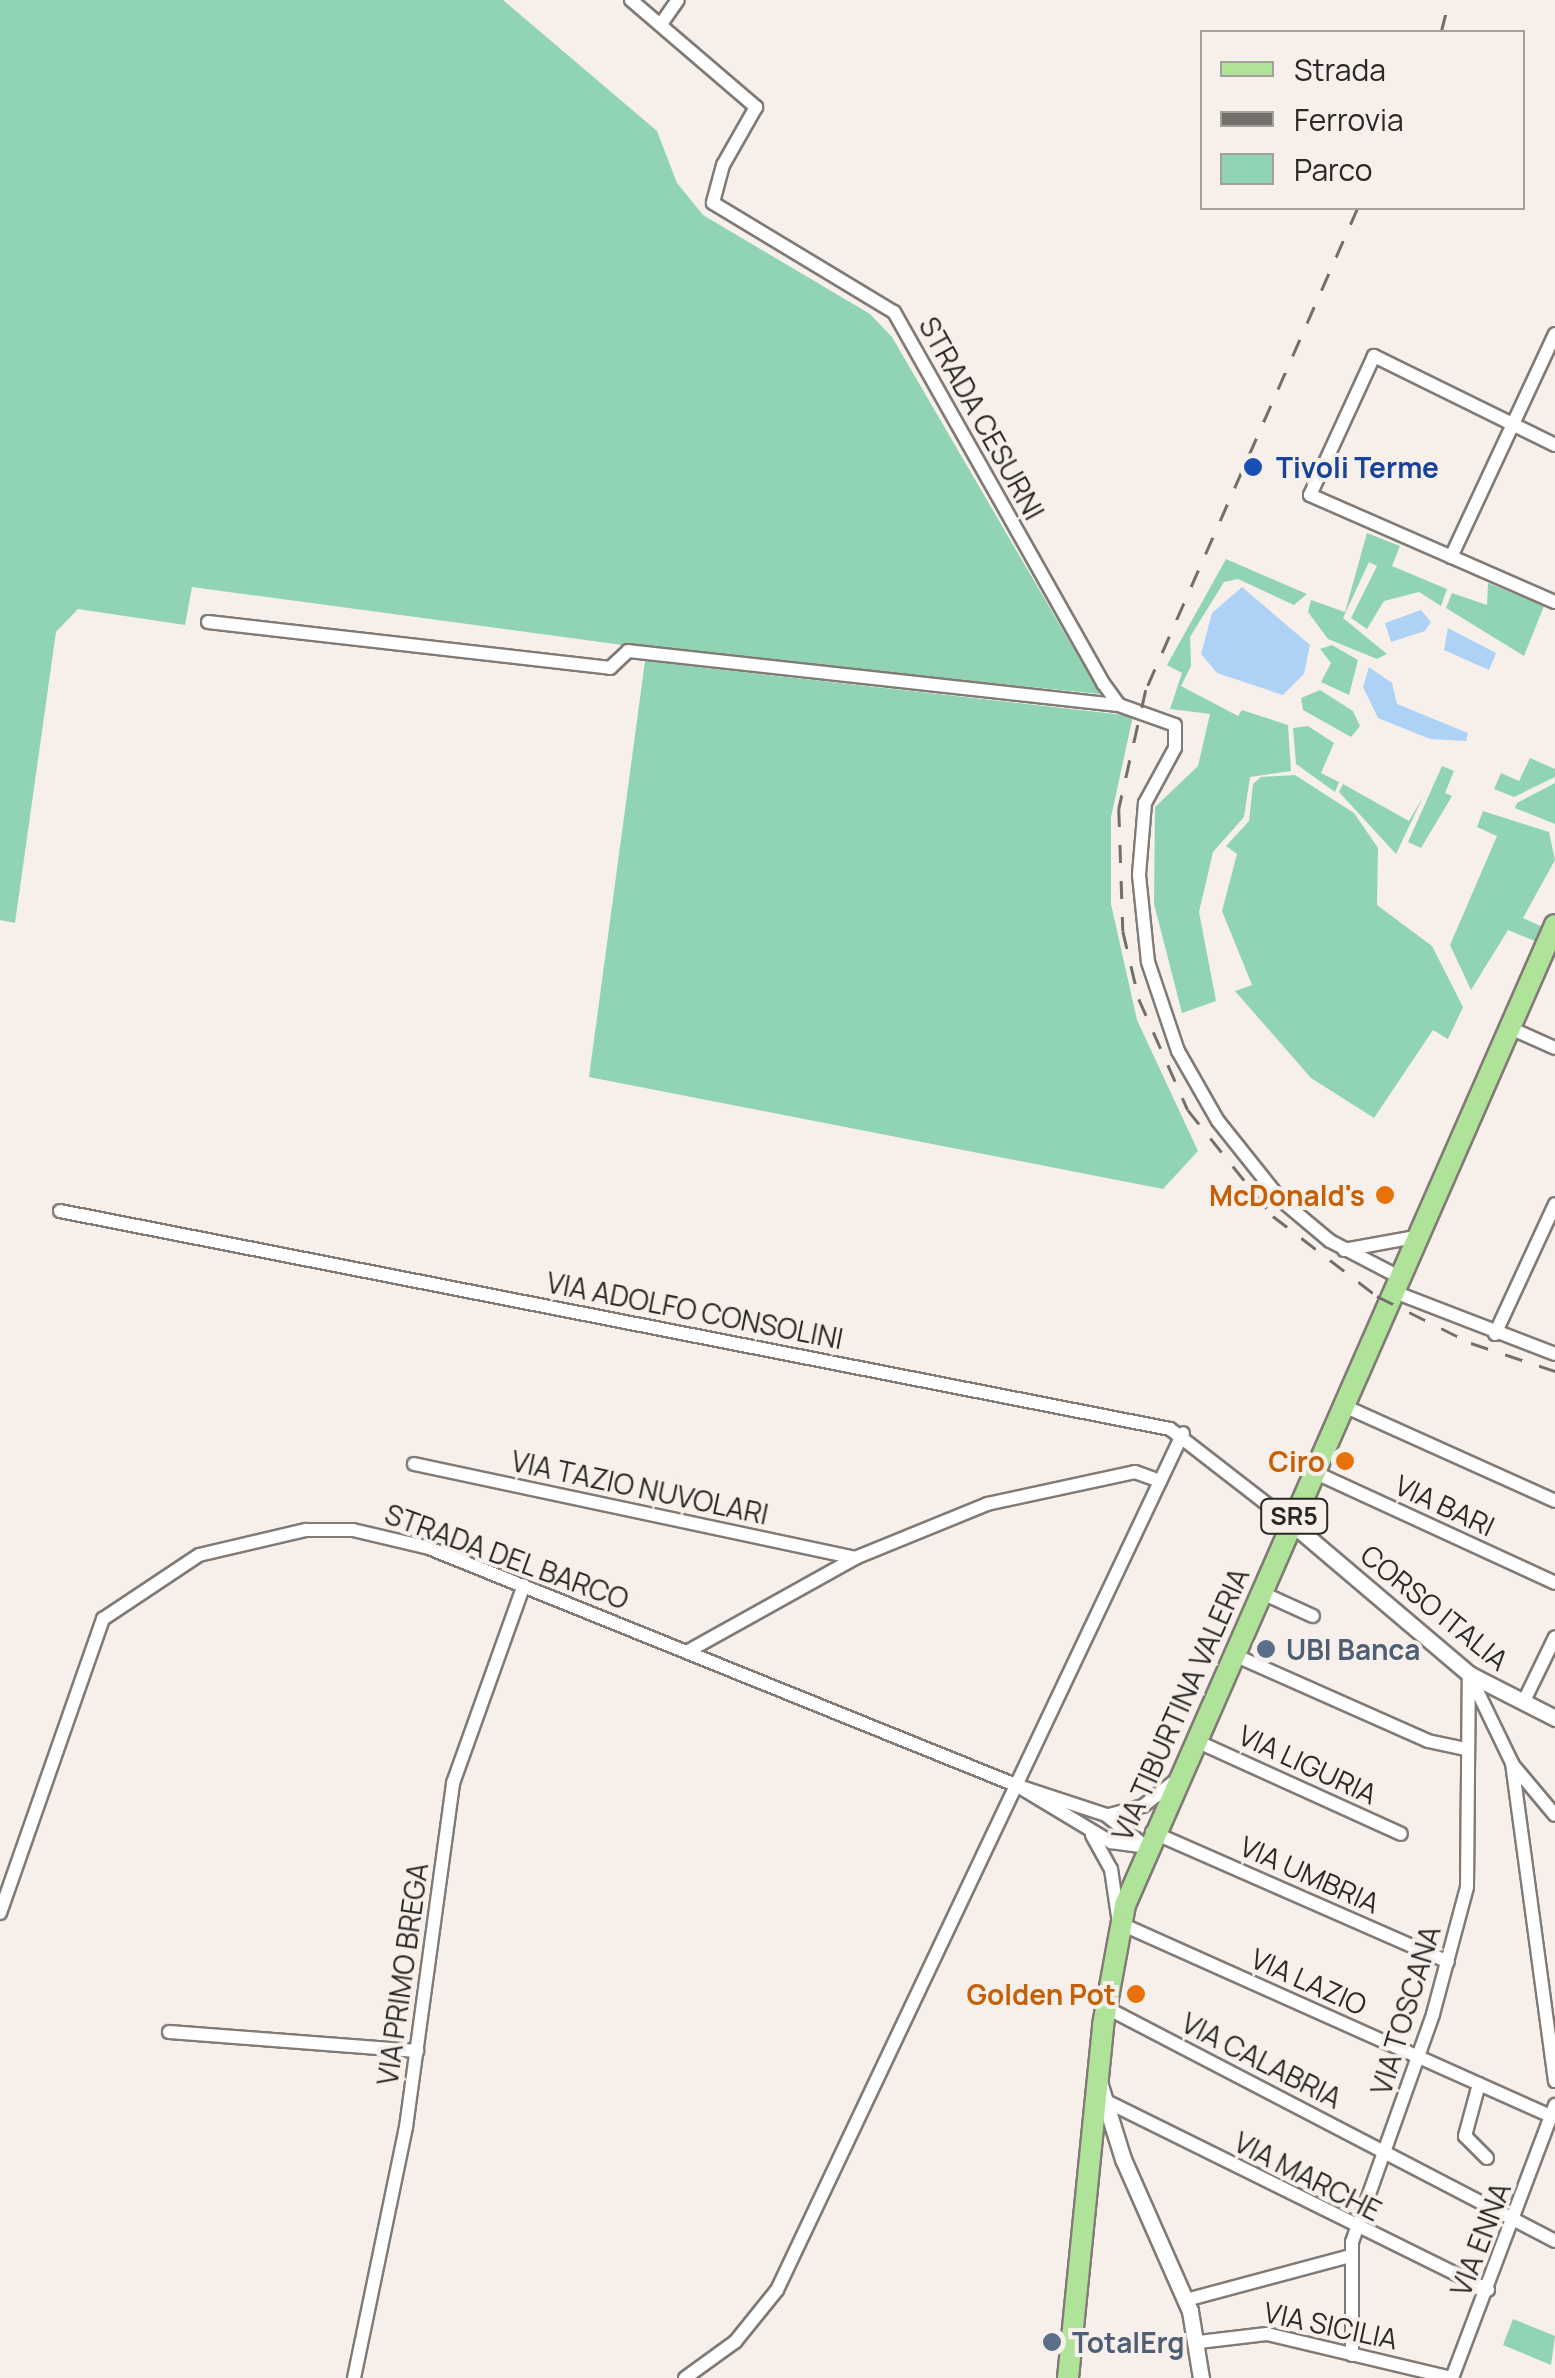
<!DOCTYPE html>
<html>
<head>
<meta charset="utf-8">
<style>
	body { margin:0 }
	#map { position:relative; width:1555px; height:2378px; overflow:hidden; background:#f7f0ea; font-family:Manrope,sans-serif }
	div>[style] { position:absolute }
	.green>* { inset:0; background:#91d4b4 }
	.water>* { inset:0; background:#add2f5 }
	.roads { filter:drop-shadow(2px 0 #817a75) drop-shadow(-2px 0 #817a75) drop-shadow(0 2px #817a75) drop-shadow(0 -2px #817a75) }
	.minor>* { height:12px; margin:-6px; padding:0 6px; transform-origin:6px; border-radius:6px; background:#fff }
	.tertiary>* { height:15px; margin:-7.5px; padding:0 7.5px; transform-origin:7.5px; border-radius:7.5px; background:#fff }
	.primary>* { height:20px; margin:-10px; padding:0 10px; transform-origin:10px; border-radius:10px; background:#afe39a }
	.rail>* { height:2.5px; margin-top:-1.25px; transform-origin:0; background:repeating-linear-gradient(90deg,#726e6a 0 18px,transparent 0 36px) }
	.dots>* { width:28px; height:28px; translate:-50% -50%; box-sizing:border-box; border:5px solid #f7f0ea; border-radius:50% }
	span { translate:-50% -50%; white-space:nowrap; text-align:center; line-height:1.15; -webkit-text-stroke:8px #f7f0ea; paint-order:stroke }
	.shield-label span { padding:2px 8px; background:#f7f0ea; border:2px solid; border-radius:8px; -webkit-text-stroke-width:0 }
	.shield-label { font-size:25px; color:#2b2826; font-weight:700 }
	.street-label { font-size:28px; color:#2b2826 }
	.transit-label { font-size:28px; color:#164399; font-weight:700 }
	.left { translate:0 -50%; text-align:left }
	.food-label { font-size:28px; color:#c56008; font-weight:700 }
	.right { translate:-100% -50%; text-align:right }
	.service-label { font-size:28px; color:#4e5e75; font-weight:700 }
	.legend { position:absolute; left:1200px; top:30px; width:325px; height:180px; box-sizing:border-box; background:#f7f0ea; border:2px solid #a5a09c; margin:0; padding:12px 18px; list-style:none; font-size:30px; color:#2b2826 }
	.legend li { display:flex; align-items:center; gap:20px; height:50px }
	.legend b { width:50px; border:2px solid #a5a09c }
</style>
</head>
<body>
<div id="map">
	<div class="green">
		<div style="clip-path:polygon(0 0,503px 0,657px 131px,677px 183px,703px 215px,870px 314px,892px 337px,1100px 694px,652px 649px,192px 587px,185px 625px,78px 609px,56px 632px,15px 923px,0 920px)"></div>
		<div style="clip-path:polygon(1367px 533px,1400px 546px,1392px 566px,1447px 589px,1441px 606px,1419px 592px,1384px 601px,1367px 629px,1351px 618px,1377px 566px,1369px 562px,1343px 618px,1387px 654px,1377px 659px,1328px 639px,1308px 612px,1311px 600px,1345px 612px)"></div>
		<div style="clip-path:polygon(1226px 559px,1307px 594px,1294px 605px,1238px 579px,1224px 582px,1190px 637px,1191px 666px,1181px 686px,1238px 716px,1242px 710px,1288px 725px,1291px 771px,1250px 777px,1244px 817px,1213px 852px,1199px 912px,1216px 1001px,1182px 1013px,1154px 904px,1155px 807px,1198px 766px,1210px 714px,1170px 709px,1182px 673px,1167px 665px)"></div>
		<div style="clip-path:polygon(1488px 583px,1544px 606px,1524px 656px,1446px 608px,1452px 593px,1487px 605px)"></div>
		<div style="clip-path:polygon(1332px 645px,1358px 660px,1349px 695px,1321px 682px,1331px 663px,1320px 649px)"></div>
		<div style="clip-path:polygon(645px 661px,1133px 716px,1111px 817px,1111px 904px,1137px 1020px,1198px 1151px,1163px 1189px,589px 1077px)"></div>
		<div style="clip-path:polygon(1320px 690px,1353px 711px,1360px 726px,1351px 737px,1303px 710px,1301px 698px)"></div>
		<div style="clip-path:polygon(1308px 726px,1334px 743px,1321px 773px,1339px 782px,1335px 792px,1296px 764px,1293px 728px)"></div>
		<div style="clip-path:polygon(1530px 758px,1555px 769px,1555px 777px,1514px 797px,1494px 789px,1501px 773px,1519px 781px)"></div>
		<div style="clip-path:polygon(1442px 766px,1454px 771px,1445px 793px,1452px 796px,1421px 848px,1408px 842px)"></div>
		<div style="clip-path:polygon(1261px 777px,1295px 775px,1354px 813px,1378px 848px,1377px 905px,1432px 946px,1463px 1007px,1448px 1039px,1433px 1030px,1374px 1118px,1311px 1078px,1235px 991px,1252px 985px,1222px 911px,1237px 854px,1226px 846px,1249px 821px,1253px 784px)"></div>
		<div style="clip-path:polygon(1555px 783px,1555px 824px,1515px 808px,1517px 803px)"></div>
		<div style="clip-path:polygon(1343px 784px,1409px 821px,1423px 797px,1396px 854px,1339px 792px)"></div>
		<div style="clip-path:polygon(1483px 811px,1549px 832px,1555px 860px,1523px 918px,1543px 927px,1537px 942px,1508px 930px,1471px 990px,1450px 945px,1497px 836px,1477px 827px)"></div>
		<div style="clip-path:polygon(1513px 2319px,1555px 2336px,1551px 2365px,1503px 2345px)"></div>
	</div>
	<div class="water">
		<div style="clip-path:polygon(1242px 587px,1310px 645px,1304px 674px,1283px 695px,1217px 673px,1201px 654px,1212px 613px)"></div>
		<div style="clip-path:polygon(1421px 610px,1431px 622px,1425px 631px,1391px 642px,1385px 623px)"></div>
		<div style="clip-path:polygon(1448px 628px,1496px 653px,1489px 670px,1444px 650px)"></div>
		<div style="clip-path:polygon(1369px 667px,1392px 683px,1397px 704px,1468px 733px,1466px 741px,1430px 739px,1378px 718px,1363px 687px)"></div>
	</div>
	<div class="roads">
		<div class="minor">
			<div style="left:631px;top:0;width:165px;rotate:40.6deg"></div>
			<div style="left:756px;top:107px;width:67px;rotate:119.6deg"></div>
			<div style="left:723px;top:165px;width:39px;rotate:105deg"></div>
			<div style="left:713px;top:203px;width:211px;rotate:31.1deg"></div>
			<div style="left:894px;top:312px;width:426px;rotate:60.6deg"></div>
			<div style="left:1103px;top:683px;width:27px;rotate:54deg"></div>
			<div style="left:1119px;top:705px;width:59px;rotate:19.7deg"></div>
			<div style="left:1175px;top:725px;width:23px;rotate:90deg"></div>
			<div style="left:1175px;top:748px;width:63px;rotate:118.6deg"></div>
			<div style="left:1145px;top:803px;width:72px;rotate:94.8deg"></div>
			<div style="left:1139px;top:875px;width:87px;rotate:84.1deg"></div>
			<div style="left:1148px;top:962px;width:94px;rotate:71.4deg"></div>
			<div style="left:1178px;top:1051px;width:81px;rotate:60.3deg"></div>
			<div style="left:1218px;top:1121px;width:101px;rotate:51.4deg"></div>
			<div style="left:1281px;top:1200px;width:64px;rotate:39.9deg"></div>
			<div style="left:1330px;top:1241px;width:82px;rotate:27.5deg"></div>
			<div style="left:661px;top:24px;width:29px;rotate:-55deg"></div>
			<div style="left:1555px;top:445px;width:202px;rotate:-153.8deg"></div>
			<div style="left:1374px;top:356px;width:153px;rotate:114.7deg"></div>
			<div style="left:1310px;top:495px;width:267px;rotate:23.6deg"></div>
			<div style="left:1451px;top:557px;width:246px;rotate:-65deg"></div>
			<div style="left:208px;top:622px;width:405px;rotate:6.5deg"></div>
			<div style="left:610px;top:668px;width:25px;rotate:-43deg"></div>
			<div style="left:628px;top:651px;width:494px;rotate:6.3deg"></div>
			<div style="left:1510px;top:1028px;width:49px;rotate:24deg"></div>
			<div style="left:60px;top:1211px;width:1131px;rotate:11.11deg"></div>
			<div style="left:1170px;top:1429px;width:152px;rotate:37.8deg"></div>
			<div style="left:1344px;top:1250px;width:77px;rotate:-10.4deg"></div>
			<div style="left:1397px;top:1293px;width:169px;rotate:21.1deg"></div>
			<div style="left:1495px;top:1334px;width:143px;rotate:-65.2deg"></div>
			<div style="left:1344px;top:1406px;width:231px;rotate:24.2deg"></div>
			<div style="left:414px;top:1464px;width:451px;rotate:12deg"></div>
			<div style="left:1314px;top:1472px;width:265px;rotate:24.7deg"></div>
			<div style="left:1260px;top:1592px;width:58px;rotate:24.4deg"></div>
			<div style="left:690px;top:1650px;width:189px;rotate:-29.1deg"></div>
			<div style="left:855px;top:1558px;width:143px;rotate:-22.2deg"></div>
			<div style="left:987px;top:1504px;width:151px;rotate:-12.2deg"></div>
			<div style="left:1135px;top:1472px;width:27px;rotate:20deg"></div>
			<div style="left:1232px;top:1654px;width:214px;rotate:23.9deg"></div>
			<div style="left:1428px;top:1741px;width:39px;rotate:12deg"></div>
			<div style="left:1470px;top:1676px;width:97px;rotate:64.2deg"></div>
			<div style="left:1512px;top:1763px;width:321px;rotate:82.3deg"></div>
			<div style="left:1523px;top:1703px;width:73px;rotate:-64.1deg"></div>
			<div style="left:1194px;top:1740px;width:227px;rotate:24.4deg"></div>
			<div style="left:1513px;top:1765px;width:65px;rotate:50deg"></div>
			<div style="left:1018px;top:1786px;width:93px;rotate:18.2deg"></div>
			<div style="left:1106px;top:1815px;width:51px;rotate:38.7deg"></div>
			<div style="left:1109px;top:1815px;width:35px;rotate:-15deg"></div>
			<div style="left:1143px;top:1806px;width:39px;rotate:-38deg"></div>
			<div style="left:1152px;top:1832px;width:323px;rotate:23.7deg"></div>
			<div style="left:1092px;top:1835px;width:39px;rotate:61deg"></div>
			<div style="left:1111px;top:1869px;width:55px;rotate:81.6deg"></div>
			<div style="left:1119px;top:1923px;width:473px;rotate:24.1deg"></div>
			<div style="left:0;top:1913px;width:312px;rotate:-70.7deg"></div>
			<div style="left:103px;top:1619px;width:115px;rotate:-33.7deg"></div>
			<div style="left:199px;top:1555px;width:110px;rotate:-13.2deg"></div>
			<div style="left:306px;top:1530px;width:47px"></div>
			<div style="left:353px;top:1530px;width:78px;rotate:13.3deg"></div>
			<div style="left:429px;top:1548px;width:635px;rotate:22deg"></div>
			<div style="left:1018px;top:1786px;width:109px;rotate:31.1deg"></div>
			<div style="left:1111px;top:1842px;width:35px;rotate:8deg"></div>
			<div style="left:1105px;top:2007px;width:507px;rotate:27.47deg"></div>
			<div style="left:169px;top:2032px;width:249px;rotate:4.4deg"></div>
			<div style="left:1479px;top:2084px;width:54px;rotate:105.1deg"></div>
			<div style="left:1465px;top:2136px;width:31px;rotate:45deg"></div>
			<div style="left:1108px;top:2102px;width:424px;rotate:26.3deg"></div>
			<div style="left:1186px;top:2300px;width:170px;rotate:-15deg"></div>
			<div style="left:1199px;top:2342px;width:68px;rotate:-6.7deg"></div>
			<div style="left:1267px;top:2334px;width:190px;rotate:13.4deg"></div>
			<div style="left:1352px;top:2355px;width:113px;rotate:-90deg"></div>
			<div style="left:1352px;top:2242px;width:242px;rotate:-70.4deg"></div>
			<div style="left:1433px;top:2014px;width:131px;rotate:-75deg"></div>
			<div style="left:1467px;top:1887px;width:213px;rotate:-89.5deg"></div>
			<div style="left:354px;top:2378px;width:256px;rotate:-78.3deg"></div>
			<div style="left:406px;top:2127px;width:347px;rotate:-82.2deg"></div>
			<div style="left:453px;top:1783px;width:210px;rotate:-70.3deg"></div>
			<div style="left:685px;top:2378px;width:62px;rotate:-35.8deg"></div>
			<div style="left:735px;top:2342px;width:67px;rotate:-51.1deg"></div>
			<div style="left:777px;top:2290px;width:948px;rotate:-64.65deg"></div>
			<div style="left:1452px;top:2378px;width:292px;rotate:-69.3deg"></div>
		</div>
		<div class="tertiary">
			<div style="left:1290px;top:1522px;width:235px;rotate:40.3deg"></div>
			<div style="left:1469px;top:1674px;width:97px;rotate:27.1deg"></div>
			<div style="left:1099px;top:2082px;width:81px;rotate:72.7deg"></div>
			<div style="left:1123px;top:2159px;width:166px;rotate:66.2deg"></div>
			<div style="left:1190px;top:2311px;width:68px;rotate:80.7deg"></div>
		</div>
		<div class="primary">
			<div style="left:1068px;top:2378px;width:355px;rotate:-84.3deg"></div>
			<div style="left:1103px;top:2025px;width:122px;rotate:-79.6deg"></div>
			<div style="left:1125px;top:1905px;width:1070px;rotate:-66.31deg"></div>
		</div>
	</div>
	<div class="rail">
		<div style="left:1441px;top:32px;width:33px;rotate:-76deg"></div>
		<div style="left:1358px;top:208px;width:527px;rotate:113.74deg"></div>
		<div style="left:1146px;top:690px;width:122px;rotate:102.8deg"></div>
		<div style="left:1119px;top:809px;width:122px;rotate:88.1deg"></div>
		<div style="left:1123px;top:931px;width:70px;rotate:76.8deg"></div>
		<div style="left:1139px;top:999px;width:121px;rotate:66.2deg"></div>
		<div style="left:1188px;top:1110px;width:136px;rotate:51.3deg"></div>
		<div style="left:1273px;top:1216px;width:131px;rotate:37.6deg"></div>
		<div style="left:1377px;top:1296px;width:105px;rotate:26.6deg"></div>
		<div style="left:1471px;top:1343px;width:89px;rotate:18.4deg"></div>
	</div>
	<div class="dots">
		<div style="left:1253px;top:467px;background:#1a4fb4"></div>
		<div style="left:1385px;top:1195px;background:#e8710a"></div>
		<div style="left:1345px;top:1461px;background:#e8710a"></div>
		<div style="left:1266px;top:1649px;background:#5c6f8a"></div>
		<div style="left:1136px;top:1994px;background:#e8710a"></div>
		<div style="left:1052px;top:2342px;background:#5c6f8a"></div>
	</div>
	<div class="shield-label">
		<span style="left:1294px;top:1516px">SR5</span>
	</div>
	<div class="street-label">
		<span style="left:982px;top:418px;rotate:61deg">STRADA CESURNI</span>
		<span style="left:695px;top:1310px;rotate:11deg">VIA ADOLFO CONSOLINI</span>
		<span style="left:640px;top:1487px;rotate:12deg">VIA TAZIO NUVOLARI</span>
		<span style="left:1445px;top:1505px;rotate:25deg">VIA BARI</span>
		<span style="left:507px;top:1556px;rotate:20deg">STRADA DEL BARCO</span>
		<span style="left:1435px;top:1607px;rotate:39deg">CORSO ITALIA</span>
		<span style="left:1180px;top:1704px;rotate:-66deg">VIA TIBURTINA VALERIA</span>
		<span style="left:1308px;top:1764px;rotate:25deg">VIA LIGURIA</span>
		<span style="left:1310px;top:1874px;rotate:24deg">VIA UMBRIA</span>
		<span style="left:402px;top:1974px;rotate:-82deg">VIA PRIMO BREGA</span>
		<span style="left:1309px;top:1981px;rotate:24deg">VIA LAZIO</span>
		<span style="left:1405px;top:2010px;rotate:-73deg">VIA TOSCANA</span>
		<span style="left:1262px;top:2060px;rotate:27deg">VIA CALABRIA</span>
		<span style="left:1308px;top:2176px;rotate:27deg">VIA MARCHE</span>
		<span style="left:1480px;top:2239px;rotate:-69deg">VIA ENNA</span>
		<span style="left:1331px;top:2325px;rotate:12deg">VIA SICILIA</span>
	</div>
	<div class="transit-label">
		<span class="left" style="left:1276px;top:467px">Tivoli Terme</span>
	</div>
	<div class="food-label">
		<span class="right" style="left:1365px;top:1195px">McDonald's</span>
		<span class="right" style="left:1325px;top:1461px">Ciro</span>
		<span class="right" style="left:1116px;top:1994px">Golden Pot</span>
	</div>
	<div class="service-label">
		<span class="left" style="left:1286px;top:1649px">UBI Banca</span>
		<span class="left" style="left:1072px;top:2342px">TotalErg</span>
	</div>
	<ul class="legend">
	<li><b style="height:12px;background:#afe39a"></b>Strada</li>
	<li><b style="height:12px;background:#726e6a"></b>Ferrovia</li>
	<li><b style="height:28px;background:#91d4b4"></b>Parco</li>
	</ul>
</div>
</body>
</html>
